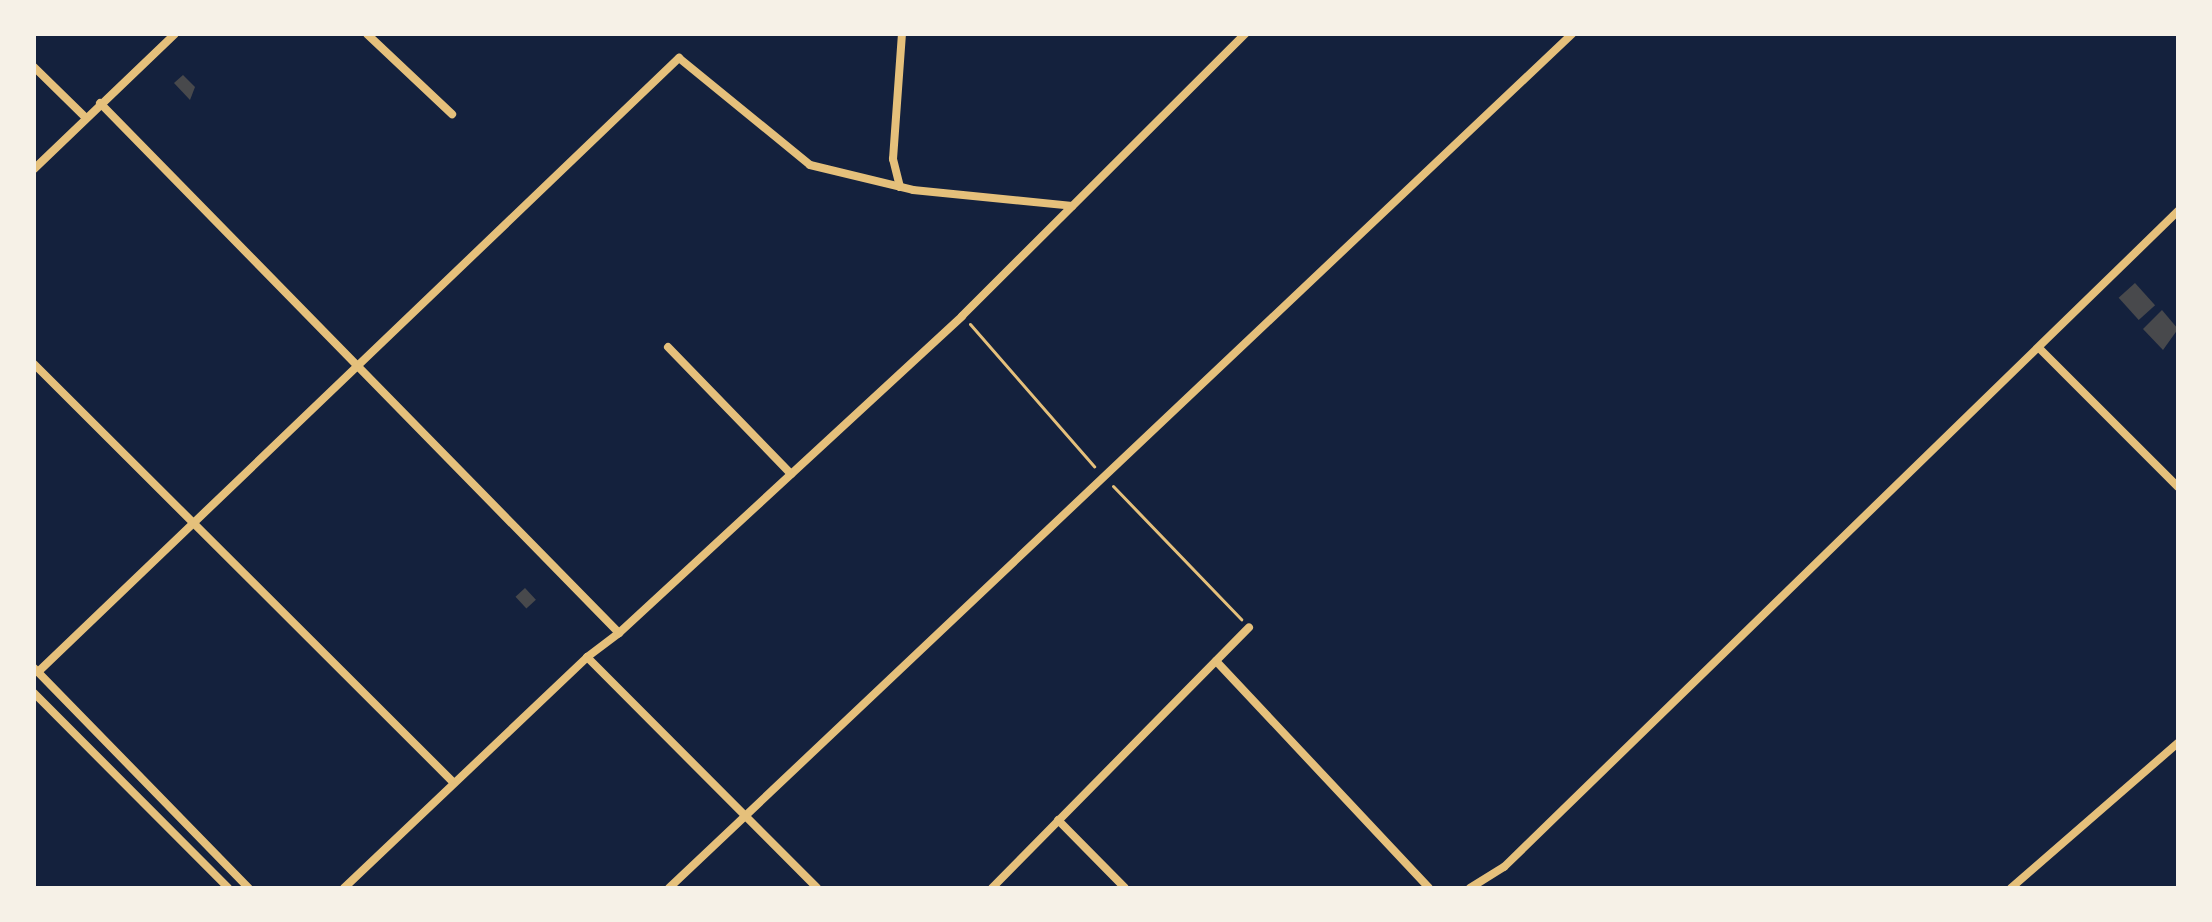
<!DOCTYPE html>
<html>
<head>
<meta charset="utf-8">
<style>
	body { margin:0 }
	#map { position:relative; width:2212px; height:922px; overflow:hidden; background:#14213d; font-family:Literata,serif }
	div>[style] { position:absolute }
	.building>* { inset:0; background:#48494c; transform-origin:0 0 }
	.path>* { height:3px; margin:-1.5px; padding:0 1.5px; transform-origin:1.5px; border-radius:1.5px; background:#e5c07b }
	.minor>* { height:8px; margin:-4px; padding:0 4px; transform-origin:4px; border-radius:4px; background:#e5c07b }
	span { translate:-50% -50%; white-space:nowrap; text-align:center; line-height:1.15; -webkit-text-stroke:8px #f6f1e7; paint-order:stroke }
	.frame { position:absolute; inset:0; border:36px solid #f6f1e7; pointer-events:none }
</style>
</head>
<body>
<div id="map">
	<div class="building">
		<div style="clip-path:polygon(183px 75px,195px 87px,190px 100px,174px 83px)"></div>
		<div style="left:2135px;top:283px;width:30px;height:22px;rotate:48deg"></div>
		<div style="clip-path:polygon(2162px 310px,2178px 329px,2163px 350px,2143px 329px)"></div>
		<div style="left:525px;top:588px;width:16px;height:13px;rotate:47deg"></div>
	</div>
	<div class="path">
		<div style="left:970px;top:324px;width:189px;rotate:48.9deg"></div>
		<div style="left:1113px;top:486px;width:185px;rotate:46.1deg"></div>
	</div>
	<div class="minor">
		<div style="left:367px;top:34px;width:117px;rotate:43.3deg"></div>
		<div style="left:34px;top:67px;width:73px;rotate:44.4deg"></div>
		<div style="left:100px;top:103px;width:742px;rotate:45.6deg"></div>
		<div style="left:619px;top:633px;width:40px;rotate:143deg"></div>
		<div style="left:587px;top:657px;width:326px;rotate:45.1deg"></div>
		<div style="left:34px;top:169px;width:195px;rotate:-43.8deg"></div>
		<div style="left:900px;top:187px;width:29px;rotate:-104deg"></div>
		<div style="left:893px;top:159px;width:125px;rotate:-85.9deg"></div>
		<div style="left:668px;top:347px;width:177px;rotate:45.9deg"></div>
		<div style="left:2041px;top:350px;width:194px;rotate:45deg"></div>
		<div style="left:34px;top:364px;width:593px;rotate:44.93deg"></div>
		<div style="left:619px;top:633px;width:467px;rotate:-42.7deg"></div>
		<div style="left:962px;top:316px;width:400px;rotate:-44.9deg"></div>
		<div style="left:1216px;top:661px;width:311px;rotate:46.8deg"></div>
		<div style="left:34px;top:668px;width:308px;rotate:45.7deg"></div>
		<div style="left:38px;top:672px;width:888px;rotate:-43.77deg"></div>
		<div style="left:679px;top:58px;width:169px;rotate:39.2deg"></div>
		<div style="left:810px;top:165px;width:106px;rotate:13.6deg"></div>
		<div style="left:913px;top:190px;width:160px;rotate:5.7deg"></div>
		<div style="left:34px;top:693px;width:275px;rotate:45.1deg"></div>
		<div style="left:1058px;top:820px;width:95px;rotate:45.4deg"></div>
		<div style="left:344px;top:888px;width:335px;rotate:-43.5deg"></div>
		<div style="left:669px;top:888px;width:1243px;rotate:-43.4deg"></div>
		<div style="left:992px;top:888px;width:366px;rotate:-45.4deg"></div>
		<div style="left:1470px;top:888px;width:40px;rotate:-32deg"></div>
		<div style="left:1504px;top:867px;width:941px;rotate:-44.22deg"></div>
		<div style="left:2011px;top:888px;width:221px;rotate:-41deg"></div>
	</div>
	<div class="frame"></div>
</div>
</body>
</html>
